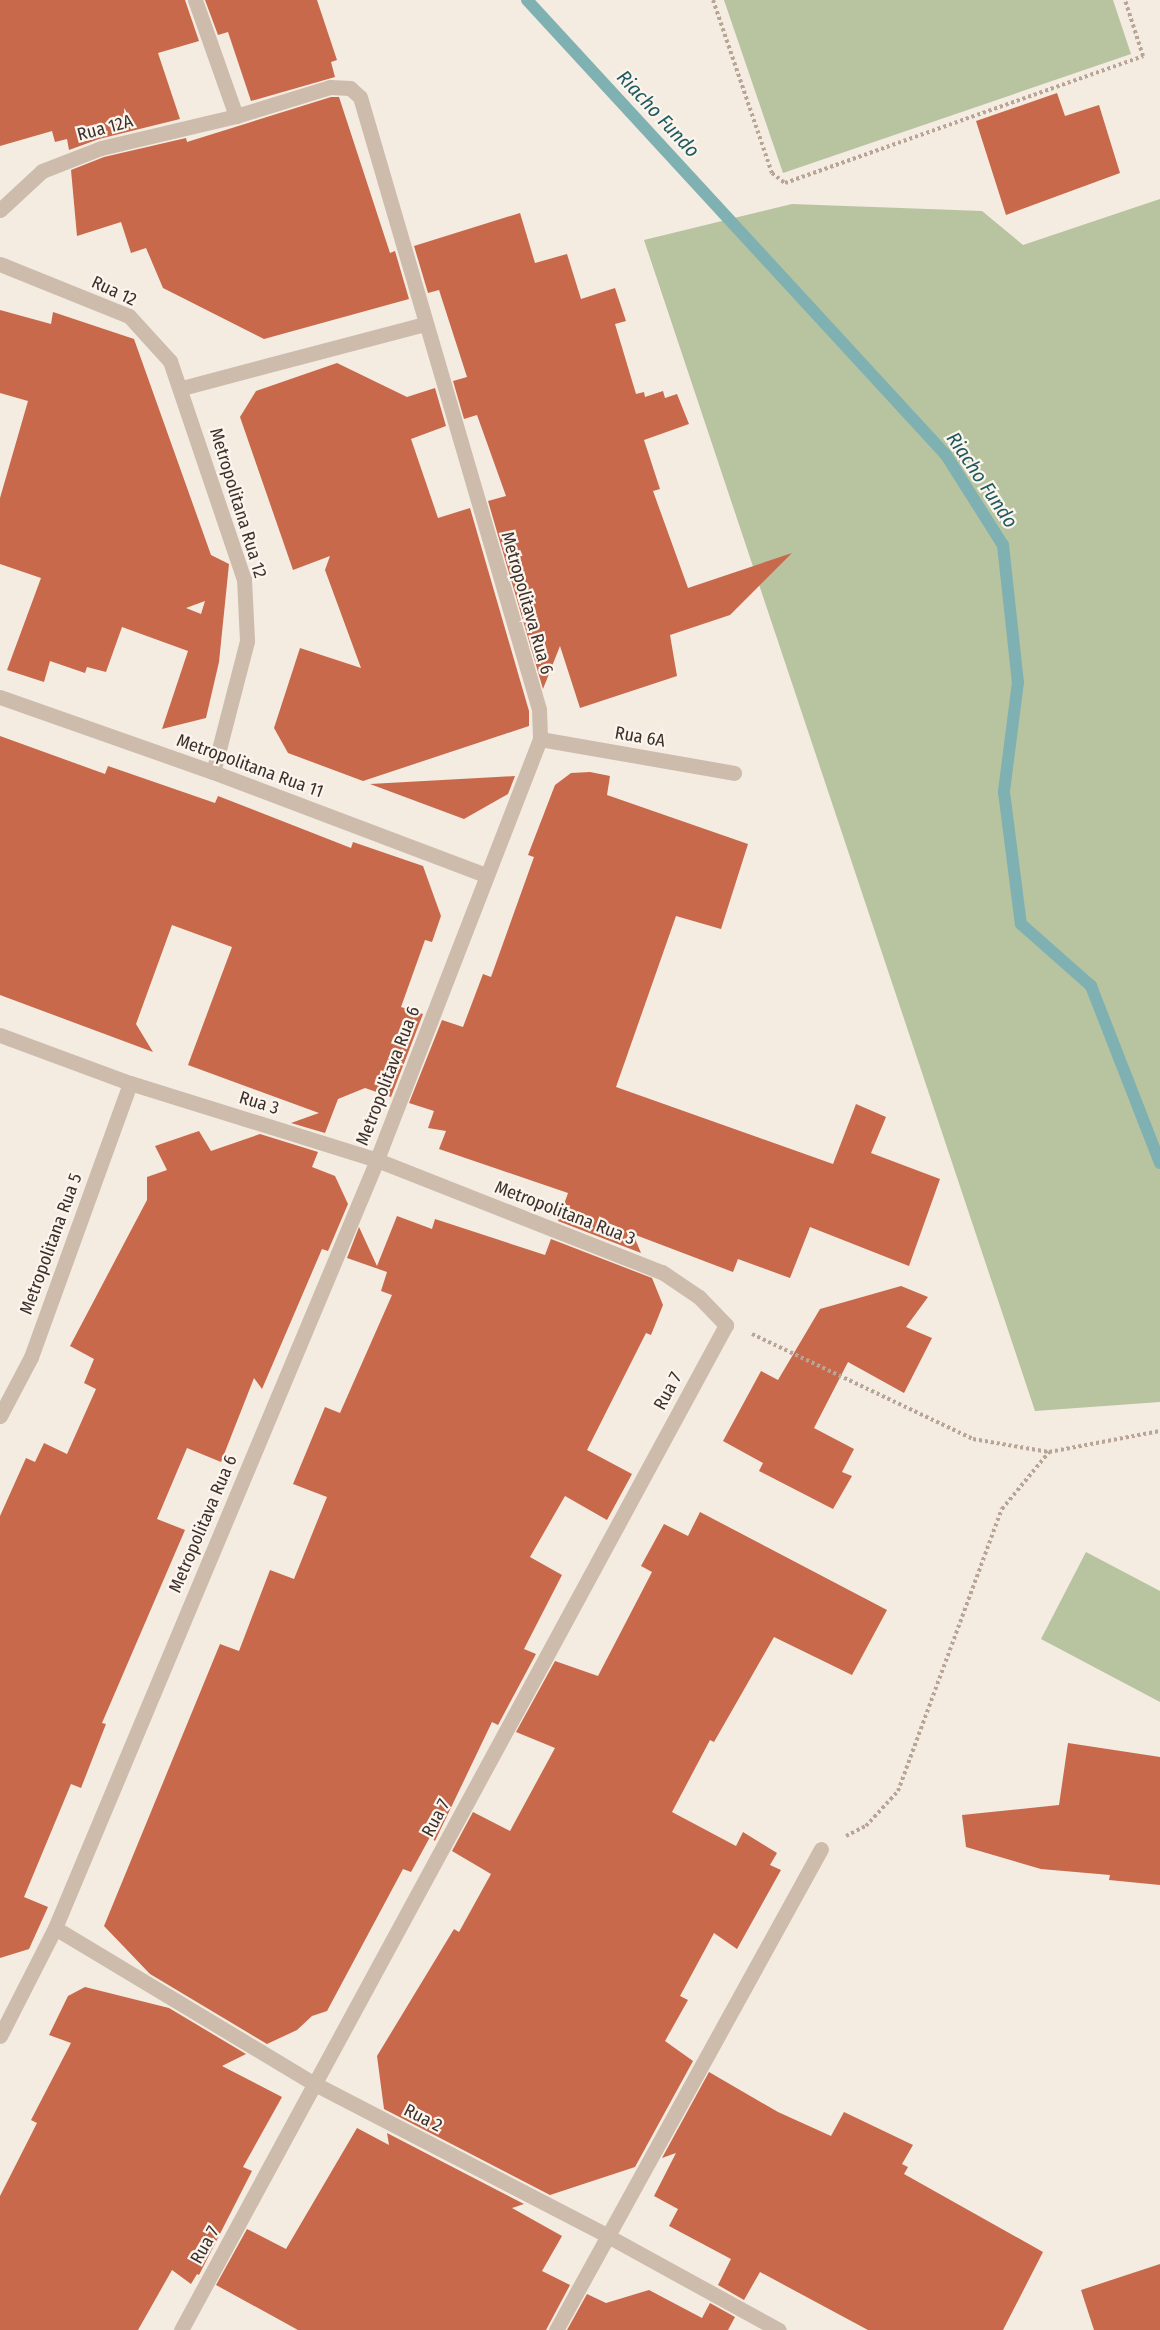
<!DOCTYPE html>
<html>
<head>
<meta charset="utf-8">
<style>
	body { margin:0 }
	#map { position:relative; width:1160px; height:2330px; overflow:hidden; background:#f4ebe1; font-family:"Fira Sans Condensed",sans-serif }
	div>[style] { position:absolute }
	.green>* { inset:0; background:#b8c4a0 }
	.stream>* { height:12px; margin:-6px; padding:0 6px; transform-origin:6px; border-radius:6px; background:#7fb0b2 }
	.building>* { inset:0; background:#c8694b }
	.path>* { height:4px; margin-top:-2px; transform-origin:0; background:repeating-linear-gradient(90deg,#b9a596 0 3px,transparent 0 6px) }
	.minor>* { height:15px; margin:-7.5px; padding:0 7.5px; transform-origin:7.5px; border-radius:7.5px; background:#cdbbac }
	span { translate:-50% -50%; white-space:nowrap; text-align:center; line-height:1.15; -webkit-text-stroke:4.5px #fbf5ee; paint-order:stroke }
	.street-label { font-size:18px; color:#3b302b }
	.water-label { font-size:20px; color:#1f5a5e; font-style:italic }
</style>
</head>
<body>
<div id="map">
	<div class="green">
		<div style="clip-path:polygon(724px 0,1113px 0,1131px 54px,783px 173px)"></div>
		<div style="clip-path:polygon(1160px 199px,1160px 1402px,1035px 1411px,644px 240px,792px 204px,982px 211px,1023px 245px)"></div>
		<div style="clip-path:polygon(1086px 1552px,1160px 1591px,1160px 1702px,1041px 1639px)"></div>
	</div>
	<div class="stream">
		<div style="left:527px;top:0;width:619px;rotate:47.36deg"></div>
		<div style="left:946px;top:455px;width:107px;rotate:57.7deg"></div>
		<div style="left:1003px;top:545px;width:138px;rotate:83.8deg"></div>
		<div style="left:1018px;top:682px;width:111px;rotate:97.3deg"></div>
		<div style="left:1004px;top:792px;width:133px;rotate:82.7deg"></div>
		<div style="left:1021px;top:924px;width:94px;rotate:41.5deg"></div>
		<div style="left:1091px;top:986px;width:190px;rotate:68.7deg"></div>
	</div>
	<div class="building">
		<div style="clip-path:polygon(0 0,185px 0,199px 41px,158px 53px,180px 119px,99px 139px,69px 150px,67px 139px,55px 142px,52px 131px,0 146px)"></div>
		<div style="clip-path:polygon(205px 0,317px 0,337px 60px,331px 62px,335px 77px,251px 101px,228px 32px,218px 35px)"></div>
		<div style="clip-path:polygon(1057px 93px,1065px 116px,1099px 105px,1120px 173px,1006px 215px,976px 121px)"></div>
		<div style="clip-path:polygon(331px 97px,339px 97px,390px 253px,395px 251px,409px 299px,264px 339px,163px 288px,146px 248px,131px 253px,121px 222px,77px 236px,71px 170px,104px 157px,186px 138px,187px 142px)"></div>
		<div style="clip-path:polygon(520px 213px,535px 263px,567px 254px,581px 299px,615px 288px,626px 321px,615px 324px,636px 394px,644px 392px,645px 397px,663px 391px,665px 398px,677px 394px,689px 424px,644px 440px,660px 489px,653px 491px,688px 588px,792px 553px,730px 615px,670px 635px,677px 676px,580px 708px,560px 646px,543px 689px,488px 501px,506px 496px,477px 415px,464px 419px,453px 381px,467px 377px,439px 290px,428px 293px,414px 246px)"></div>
		<div style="clip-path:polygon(evenodd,0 310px,51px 324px,53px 312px,134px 339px,211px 555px,229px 564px,219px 662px,206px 718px,162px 729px,188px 651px,122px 627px,106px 672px,87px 667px,85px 673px,50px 661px,44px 682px,7px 670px,41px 578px,0 564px,0 498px,28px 401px,0 393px,0 310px,205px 601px,201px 614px,186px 608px,205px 601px)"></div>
		<div style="clip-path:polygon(337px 363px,407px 397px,435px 388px,446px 426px,411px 439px,438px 518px,470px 508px,529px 711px,529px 726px,363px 781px,288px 753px,274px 728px,300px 648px,361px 668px,325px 570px,330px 556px,293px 570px,240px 417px,256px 391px)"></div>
		<div style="clip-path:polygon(0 736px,105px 774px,108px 766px,215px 803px,218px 796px,351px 848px,353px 842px,423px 866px,441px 916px,432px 942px,425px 940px,401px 1007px,423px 1014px,391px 1097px,365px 1088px,338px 1099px,325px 1133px,291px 1123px,319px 1113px,188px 1065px,232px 947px,172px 925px,136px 1024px,153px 1052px,0 995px)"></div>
		<div style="clip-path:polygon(590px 772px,610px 776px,607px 795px,748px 844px,721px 929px,676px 916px,616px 1087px,833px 1164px,856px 1104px,886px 1117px,871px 1153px,940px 1179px,909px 1266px,810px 1227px,790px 1278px,738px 1259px,733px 1272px,633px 1234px,641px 1253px,558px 1221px,568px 1193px,439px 1149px,446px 1131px,428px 1128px,434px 1111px,409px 1103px,442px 1020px,463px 1027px,483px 974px,491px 977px,534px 857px,528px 855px,555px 785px,571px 773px)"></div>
		<div style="clip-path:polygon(515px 776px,508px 794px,464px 819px,370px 784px)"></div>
		<div style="clip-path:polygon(199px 1131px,211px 1151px,260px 1134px,318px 1152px,312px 1167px,335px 1176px,348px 1204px,328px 1251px,322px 1249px,262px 1389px,254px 1378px,221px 1462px,187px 1448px,157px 1519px,185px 1530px,102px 1723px,106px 1724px,81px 1788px,71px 1784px,24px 1897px,48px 1907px,29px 1949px,0 1958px,0 1516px,26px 1458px,35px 1462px,44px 1443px,67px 1454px,96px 1389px,84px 1383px,94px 1359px,70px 1346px,147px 1200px,147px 1177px,167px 1170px,155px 1146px)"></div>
		<div style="clip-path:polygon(397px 1216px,432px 1229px,435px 1219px,545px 1255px,551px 1239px,652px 1278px,663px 1305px,651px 1335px,646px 1333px,587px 1450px,632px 1474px,607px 1520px,565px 1496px,530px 1557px,562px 1575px,524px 1649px,536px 1654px,498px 1725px,492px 1722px,435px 1841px,430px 1837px,411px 1872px,403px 1869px,327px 2011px,312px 2016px,297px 2030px,267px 2044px,150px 1974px,104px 1926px,220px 1644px,239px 1651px,270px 1570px,294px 1579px,327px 1497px,293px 1484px,325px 1407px,340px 1413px,392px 1295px,381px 1291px,387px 1272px,347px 1258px,359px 1227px,377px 1266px)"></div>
		<div style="clip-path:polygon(901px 1286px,928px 1297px,906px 1327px,932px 1338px,904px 1393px,848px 1362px,814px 1428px,854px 1449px,842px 1472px,852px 1476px,833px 1509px,759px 1471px,763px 1463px,723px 1441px,761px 1371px,778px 1380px,820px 1309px)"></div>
		<div style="clip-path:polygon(700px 1512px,887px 1610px,852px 1675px,774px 1637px,714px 1742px,710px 1740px,672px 1812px,736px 1846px,743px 1832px,777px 1853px,770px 1865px,781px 1870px,737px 1949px,714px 1933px,680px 1996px,688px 2000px,665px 2041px,693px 2061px,635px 2167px,550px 2195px,384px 2109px,377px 2056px,454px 1929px,459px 1932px,491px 1874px,452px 1851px,473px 1812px,510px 1831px,555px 1748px,516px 1732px,555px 1661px,598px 1676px,652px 1572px,641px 1566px,664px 1524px,688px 1536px)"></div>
		<div style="clip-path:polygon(1068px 1743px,1160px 1757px,1160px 1885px,1109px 1880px,1110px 1875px,1041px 1869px,966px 1847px,962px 1815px,1059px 1805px)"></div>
		<div style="clip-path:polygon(85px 1987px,169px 2008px,246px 2054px,222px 2066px,282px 2097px,243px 2167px,252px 2171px,199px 2275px,197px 2274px,191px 2284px,172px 2270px,138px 2330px,0 2330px,0 2196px,37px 2123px,31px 2120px,71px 2043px,49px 2035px,68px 1996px)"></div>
		<div style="clip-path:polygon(709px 2072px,778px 2112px,831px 2136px,844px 2112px,913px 2145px,902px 2164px,908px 2167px,904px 2174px,1043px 2252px,1003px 2330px,868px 2330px,760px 2272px,744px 2300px,718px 2285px,731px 2259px,669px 2226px,678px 2209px,654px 2196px,676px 2153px,662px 2158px)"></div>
		<div style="clip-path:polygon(357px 2128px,389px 2145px,387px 2133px,524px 2204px,512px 2208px,562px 2236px,542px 2271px,570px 2285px,546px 2330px,298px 2330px,216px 2285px,247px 2229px,286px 2249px)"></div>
		<div style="clip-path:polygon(1160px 2264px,1160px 2330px,1094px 2330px,1081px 2290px)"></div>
		<div style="clip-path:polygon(649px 2290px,702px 2318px,710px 2303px,735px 2317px,728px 2330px,567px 2330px,587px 2294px,606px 2303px)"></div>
	</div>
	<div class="path">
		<div style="left:713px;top:0;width:183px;rotate:71.2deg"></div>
		<div style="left:772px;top:173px;width:16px;rotate:38deg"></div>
		<div style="left:785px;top:183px;width:380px;rotate:-19.5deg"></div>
		<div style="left:1143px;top:56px;width:59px;rotate:-107.8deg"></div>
		<div style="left:752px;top:1334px;width:245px;rotate:25.4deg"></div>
		<div style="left:973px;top:1439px;width:77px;rotate:9.7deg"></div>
		<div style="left:846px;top:1836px;width:22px;rotate:-27deg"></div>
		<div style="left:866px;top:1826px;width:47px;rotate:-47.6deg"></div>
		<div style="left:898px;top:1791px;width:301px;rotate:-69.8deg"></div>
		<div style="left:1002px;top:1509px;width:74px;rotate:-50.5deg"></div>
		<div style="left:1049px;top:1452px;width:113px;rotate:-10.7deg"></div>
	</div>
	<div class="minor">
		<div style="left:195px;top:0;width:123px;rotate:70.5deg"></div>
		<div style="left:0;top:210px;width:57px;rotate:-42.9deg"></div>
		<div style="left:42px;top:171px;width:63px;rotate:-21.3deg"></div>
		<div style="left:101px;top:148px;width:139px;rotate:-13.3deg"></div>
		<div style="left:236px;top:116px;width:98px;rotate:-17.1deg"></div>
		<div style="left:330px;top:87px;width:20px;rotate:3deg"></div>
		<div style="left:350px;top:88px;width:13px;rotate:42deg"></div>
		<div style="left:360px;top:97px;width:638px;rotate:73.7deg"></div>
		<div style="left:539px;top:709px;width:30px;rotate:88deg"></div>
		<div style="left:540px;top:739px;width:451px;rotate:111.2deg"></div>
		<div style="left:377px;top:1160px;width:833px;rotate:112.75deg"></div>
		<div style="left:55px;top:1928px;width:121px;rotate:117deg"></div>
		<div style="left:0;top:264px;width:139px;rotate:22deg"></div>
		<div style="left:129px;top:316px;width:61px;rotate:47.7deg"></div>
		<div style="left:170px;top:361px;width:230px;rotate:71.3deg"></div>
		<div style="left:244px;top:579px;width:62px;rotate:87.2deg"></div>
		<div style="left:247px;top:641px;width:135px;rotate:104.5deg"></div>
		<div style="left:182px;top:388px;width:251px;rotate:-14.8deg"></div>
		<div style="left:0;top:697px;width:226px;rotate:19.4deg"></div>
		<div style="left:213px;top:772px;width:291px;rotate:20.7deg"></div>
		<div style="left:540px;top:739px;width:197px;rotate:9.9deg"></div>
		<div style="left:0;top:1035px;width:139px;rotate:20.3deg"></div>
		<div style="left:130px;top:1083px;width:259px;rotate:17.3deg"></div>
		<div style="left:377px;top:1160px;width:306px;rotate:21.5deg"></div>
		<div style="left:662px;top:1272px;width:45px;rotate:34deg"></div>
		<div style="left:699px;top:1297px;width:39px;rotate:46deg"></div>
		<div style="left:726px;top:1325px;width:1143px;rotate:118.47deg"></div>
		<div style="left:0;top:1416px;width:67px;rotate:-62.3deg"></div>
		<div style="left:31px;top:1357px;width:291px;rotate:-70.1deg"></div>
		<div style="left:55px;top:1928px;width:303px;rotate:31deg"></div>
		<div style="left:315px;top:2084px;width:328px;rotate:27.4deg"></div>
		<div style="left:606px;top:2235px;width:197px;rotate:28.8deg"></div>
		<div style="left:556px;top:2330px;width:549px;rotate:-61.15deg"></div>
	</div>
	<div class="street-label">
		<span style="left:105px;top:128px;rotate:-15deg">Rua 12A</span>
		<span style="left:114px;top:291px;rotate:25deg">Rua 12</span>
		<span style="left:238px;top:503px;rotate:73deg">Metropolitana Rua 12</span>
		<span style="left:527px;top:603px;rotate:74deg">Metropolitava Rua 6</span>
		<span style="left:640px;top:737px;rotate:10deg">Rua 6A</span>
		<span style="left:250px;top:766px;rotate:20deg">Metropolitana Rua 11</span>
		<span style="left:388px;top:1076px;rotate:-69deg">Metropolitava Rua 6</span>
		<span style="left:259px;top:1103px;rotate:17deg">Rua 3</span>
		<span style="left:565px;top:1213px;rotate:21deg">Metropolitana Rua 3</span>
		<span style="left:51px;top:1244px;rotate:-70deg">Metropolitana Rua 5</span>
		<span style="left:668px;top:1391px;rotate:-62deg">Rua 7</span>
		<span style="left:203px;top:1524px;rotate:-67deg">Metropolitava Rua 6</span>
		<span style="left:436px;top:1818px;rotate:-62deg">Rua 7</span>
		<span style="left:423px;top:2118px;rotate:27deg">Rua 2</span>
		<span style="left:205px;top:2245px;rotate:-61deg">Rua 7</span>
	</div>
	<div class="water-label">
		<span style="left:658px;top:114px;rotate:47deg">Riacho Fundo</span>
		<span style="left:982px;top:480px;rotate:56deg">Riacho Fundo</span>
	</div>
</div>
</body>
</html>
